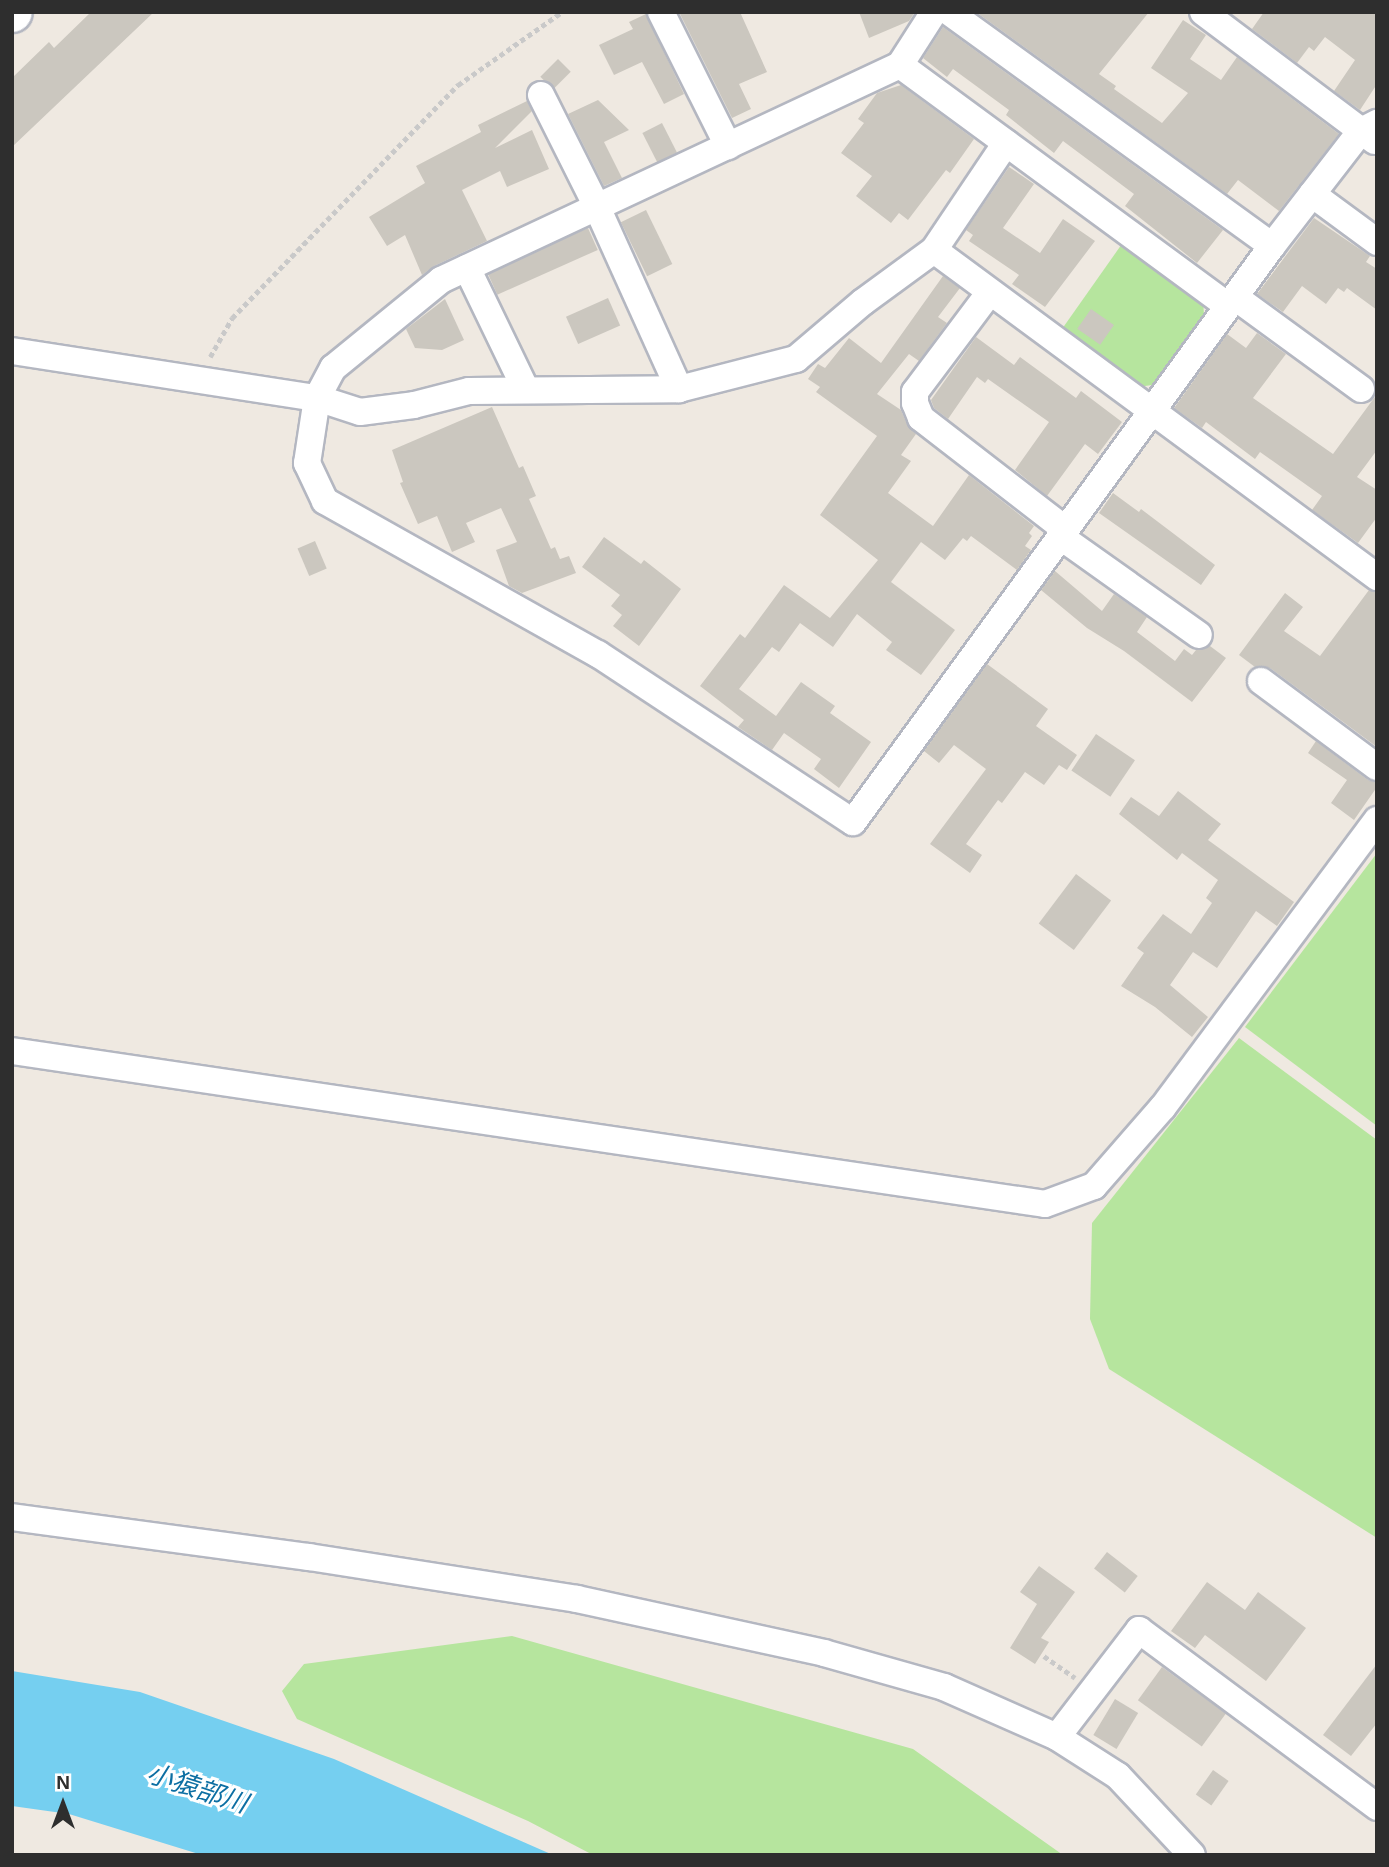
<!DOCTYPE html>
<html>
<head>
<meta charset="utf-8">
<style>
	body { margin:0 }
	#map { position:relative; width:1389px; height:1867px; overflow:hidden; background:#efe9e1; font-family:Helvetica,"Noto Sans JP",sans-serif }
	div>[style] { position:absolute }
	.green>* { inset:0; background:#b6e59e }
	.water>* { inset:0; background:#75cff0 }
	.building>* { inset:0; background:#cbc7bf; transform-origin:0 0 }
	.path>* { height:4.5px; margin-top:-2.25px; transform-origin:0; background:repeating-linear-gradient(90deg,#c9c9c9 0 5px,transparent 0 8.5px) }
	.roads { filter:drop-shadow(2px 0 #b4b7c1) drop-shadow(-2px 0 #b4b7c1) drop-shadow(0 2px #b4b7c1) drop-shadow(0 -2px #b4b7c1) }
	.street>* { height:26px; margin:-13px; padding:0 13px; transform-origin:13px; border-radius:13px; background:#fff }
	.secondary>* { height:37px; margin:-18.5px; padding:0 18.5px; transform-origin:18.5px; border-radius:18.5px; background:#fff }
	span { translate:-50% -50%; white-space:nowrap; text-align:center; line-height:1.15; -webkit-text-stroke:6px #fff; paint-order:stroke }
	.water-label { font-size:26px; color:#0d6fa3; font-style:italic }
	.frame { position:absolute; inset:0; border:14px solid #2e2e2e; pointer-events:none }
	.north { position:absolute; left:28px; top:1769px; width:70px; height:70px; -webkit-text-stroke:5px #fff; paint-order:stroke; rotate:0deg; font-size:19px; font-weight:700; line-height:28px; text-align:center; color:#2e2e2e }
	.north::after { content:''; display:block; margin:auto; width:24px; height:32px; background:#2e2e2e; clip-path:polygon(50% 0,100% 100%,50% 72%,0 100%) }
</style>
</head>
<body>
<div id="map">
	<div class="green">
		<div style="clip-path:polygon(1124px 241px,1203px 298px,1204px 315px,1152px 385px,1138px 387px,1062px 329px)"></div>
		<div style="clip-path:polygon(1377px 853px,1377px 1126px,1245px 1027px)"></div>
		<div style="clip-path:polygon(1239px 1038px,1377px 1140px,1377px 1538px,1109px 1369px,1090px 1319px,1092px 1223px)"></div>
		<div style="clip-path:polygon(512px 1636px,913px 1749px,1063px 1855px,593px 1855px,528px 1821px,297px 1719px,282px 1691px,304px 1664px)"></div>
	</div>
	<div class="water">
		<div style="clip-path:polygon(12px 1671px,140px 1692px,334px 1759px,553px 1855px,202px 1855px,69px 1814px,12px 1806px)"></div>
	</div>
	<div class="building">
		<div style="clip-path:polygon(91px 12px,154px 12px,12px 147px,12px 78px,49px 42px,54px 48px)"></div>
		<div style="clip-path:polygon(679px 12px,740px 12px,767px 72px,739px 84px,751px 109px,732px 118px)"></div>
		<div style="clip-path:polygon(859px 12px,915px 12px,909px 21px,869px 38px)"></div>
		<div style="clip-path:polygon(976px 12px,1149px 12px,1099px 74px,1116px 86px,1114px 89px,1162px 123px,1188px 93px,1151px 68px,1183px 20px,1206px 35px,1190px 59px,1221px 80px,1237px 57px,1339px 134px,1279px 211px,1238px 180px,1227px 194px)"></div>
		<div style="clip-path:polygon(1264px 12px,1377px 12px,1377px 84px,1360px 110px,1334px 91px,1355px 60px,1325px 37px,1314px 51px,1309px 47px,1297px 63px,1252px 29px)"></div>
		<div style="clip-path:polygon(646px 14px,684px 94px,664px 104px,642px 62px,614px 75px,599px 45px,633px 29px,629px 22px)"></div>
		<div style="clip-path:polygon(943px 27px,1223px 230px,1197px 263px,1125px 206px,1134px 194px,1063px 141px,1054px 153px,1006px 115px,1009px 110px,953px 69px,947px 77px,923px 58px)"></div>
		<div style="left:558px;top:59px;width:18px;height:25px;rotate:45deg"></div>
		<div style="clip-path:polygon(901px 85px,974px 139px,950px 173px,946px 170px,908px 220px,899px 213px,891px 223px,856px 196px,872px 176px,841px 153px,864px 123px,858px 119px,877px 93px)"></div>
		<div style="clip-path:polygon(598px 100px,629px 130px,604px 142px,622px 178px,604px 186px,568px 114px)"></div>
		<div style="clip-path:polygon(527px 101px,532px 111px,495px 148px,532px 130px,549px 169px,507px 187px,500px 171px,462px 190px,487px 241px,434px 266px,422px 275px,405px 235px,387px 246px,369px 217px,425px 183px,416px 166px,481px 132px,478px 125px)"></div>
		<div style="left:662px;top:123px;width:33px;height:22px;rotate:63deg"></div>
		<div style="clip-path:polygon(1009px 167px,1034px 184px,1003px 228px,1040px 253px,1063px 219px,1095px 241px,1045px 307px,1012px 284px,1019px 275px,969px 241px,973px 235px,966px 230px)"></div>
		<div style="left:646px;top:210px;width:60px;height:28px;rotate:64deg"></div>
		<div style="clip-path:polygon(1314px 218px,1370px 256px,1366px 262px,1377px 269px,1377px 310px,1347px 288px,1344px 292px,1338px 288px,1326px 304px,1302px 286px,1283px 312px,1257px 294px)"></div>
		<div style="left:588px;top:228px;width:24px;height:110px;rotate:66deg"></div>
		<div style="clip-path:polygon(943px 276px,960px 288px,938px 317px,947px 323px,919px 361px,909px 354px,877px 394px,901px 410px,907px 424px,916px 434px,901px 455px,911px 461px,888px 493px,933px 526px,969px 475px,1034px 526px,1029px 533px,1032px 536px,1025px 546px,1031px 550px,1017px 570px,971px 536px,967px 541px,963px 538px,945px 560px,921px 542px,891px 582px,955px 630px,921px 675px,886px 650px,892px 642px,857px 614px,833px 647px,800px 623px,779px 652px,772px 647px,739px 689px,776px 716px,801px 682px,835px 706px,830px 713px,871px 742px,839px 788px,814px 769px,821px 759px,784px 733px,772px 750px,738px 727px,744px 720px,700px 686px,740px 634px,745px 638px,784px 585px,830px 618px,878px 560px,820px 515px,877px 436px,816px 392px,820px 387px,808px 379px,818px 364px,825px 368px,849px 338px,881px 363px)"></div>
		<div style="left:608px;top:298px;width:30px;height:46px;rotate:66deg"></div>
		<div style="clip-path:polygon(445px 299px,464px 340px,442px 350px,415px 348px,406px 329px)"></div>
		<div style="left:1091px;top:309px;width:28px;height:24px;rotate:35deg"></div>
		<div style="clip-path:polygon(1257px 333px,1286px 354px,1253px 398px,1333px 454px,1377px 394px,1377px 450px,1357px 477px,1377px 490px,1377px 517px,1358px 543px,1312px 510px,1322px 496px,1260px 452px,1255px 459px,1206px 422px,1202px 428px,1174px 408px,1227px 334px,1246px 348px)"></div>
		<div style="clip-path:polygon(976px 337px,1014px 365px,1020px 357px,1076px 398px,1081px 391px,1122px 422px,1098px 454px,1085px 444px,1047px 496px,1015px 470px,1049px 422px,988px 379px,985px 383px,977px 377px,948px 419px,934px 408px,931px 400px)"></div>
		<div style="clip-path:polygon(492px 407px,519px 468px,523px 466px,536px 496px,529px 499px,551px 549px,555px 547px,560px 559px,569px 556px,576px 573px,522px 593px,509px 586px,496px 550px,517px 542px,501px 508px,466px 523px,475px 542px,452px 552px,437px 516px,418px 524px,400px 483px,403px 482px,392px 450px)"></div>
		<div style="clip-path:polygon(1113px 493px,1139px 512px,1141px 509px,1215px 565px,1201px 585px,1099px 513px)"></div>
		<div style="clip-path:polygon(604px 537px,641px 564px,644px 560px,681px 589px,639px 646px,613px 626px,622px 615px,611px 606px,620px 595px,582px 567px)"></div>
		<div style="left:315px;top:541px;width:30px;height:19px;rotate:67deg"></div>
		<div style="clip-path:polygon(1055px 571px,1102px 611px,1114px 594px,1147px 617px,1137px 632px,1175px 661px,1184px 649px,1192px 655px,1196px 650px,1210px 646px,1226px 658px,1192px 702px,1124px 651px,1087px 628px,1041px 590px)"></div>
		<div style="clip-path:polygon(1369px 590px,1377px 593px,1377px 747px,1270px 668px,1255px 667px,1239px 655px,1285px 593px,1303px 607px,1284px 631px,1320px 656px)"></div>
		<div style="clip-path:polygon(987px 664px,1048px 709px,1036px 726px,1077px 755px,1067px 770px,1059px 765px,1044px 785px,1025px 772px,1002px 803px,998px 800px,966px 844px,982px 855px,970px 873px,930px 844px,986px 769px,954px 745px,939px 763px,924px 751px)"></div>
		<div style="left:1096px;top:734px;width:47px;height:44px;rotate:34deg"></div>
		<div style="clip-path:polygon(1316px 741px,1368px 780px,1377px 783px,1377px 787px,1354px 820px,1331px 803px,1347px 780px,1308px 753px)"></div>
		<div style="clip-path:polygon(1178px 791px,1221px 824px,1208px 840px,1294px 902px,1277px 926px,1256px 911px,1217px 968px,1193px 952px,1170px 985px,1208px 1017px,1192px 1037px,1155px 1007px,1121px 986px,1144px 953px,1137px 948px,1163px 914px,1191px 934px,1212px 903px,1206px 898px,1218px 880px,1182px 853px,1177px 860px,1119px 814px,1131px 797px,1159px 816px)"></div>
		<div style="left:1076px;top:874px;width:44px;height:62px;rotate:37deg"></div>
		<div style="left:1107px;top:1552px;width:39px;height:21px;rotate:38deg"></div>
		<div style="clip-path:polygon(1039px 1566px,1075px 1592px,1041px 1638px,1049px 1642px,1035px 1664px,1010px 1648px,1037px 1604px,1020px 1592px)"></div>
		<div style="clip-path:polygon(1207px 1582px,1245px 1610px,1258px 1592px,1306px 1628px,1266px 1681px,1205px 1635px,1195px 1648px,1171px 1631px)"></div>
		<div style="clip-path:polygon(1377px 1664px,1377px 1723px,1351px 1756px,1323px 1735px)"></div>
		<div style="left:1162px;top:1667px;width:79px;height:41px;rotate:36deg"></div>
		<div style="left:1115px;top:1699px;width:27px;height:42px;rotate:31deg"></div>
		<div style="left:1213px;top:1770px;width:19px;height:30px;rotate:35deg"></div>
	</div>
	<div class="path">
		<div style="left:210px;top:357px;width:45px;rotate:-60.6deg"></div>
		<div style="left:232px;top:318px;width:325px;rotate:-45.9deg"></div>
		<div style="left:458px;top:85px;width:127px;rotate:-35.1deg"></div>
		<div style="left:1044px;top:1656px;width:38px;rotate:35deg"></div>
	</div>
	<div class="roads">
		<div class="street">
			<div style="left:661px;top:12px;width:150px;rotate:63.4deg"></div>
			<div style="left:934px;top:12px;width:63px;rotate:122.7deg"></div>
			<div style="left:900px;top:65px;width:507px;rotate:154.9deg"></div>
			<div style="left:441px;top:280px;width:139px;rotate:140.8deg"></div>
			<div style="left:333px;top:368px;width:34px;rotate:118deg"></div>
			<div style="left:317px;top:398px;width:66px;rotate:98.7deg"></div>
			<div style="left:307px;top:463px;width:42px;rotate:64.7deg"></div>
			<div style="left:325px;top:501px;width:313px;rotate:29.3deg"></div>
			<div style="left:598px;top:654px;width:305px;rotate:33.4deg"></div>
			<div style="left:853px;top:822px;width:712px;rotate:-53.97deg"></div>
			<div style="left:1272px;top:246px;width:145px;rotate:-52.3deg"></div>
			<div style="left:1361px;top:131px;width:18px;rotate:-27deg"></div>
			<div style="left:949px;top:12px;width:399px;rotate:35.9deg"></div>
			<div style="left:1203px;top:12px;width:215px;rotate:36.9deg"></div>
			<div style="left:900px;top:65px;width:407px;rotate:36.3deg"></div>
			<div style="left:541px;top:95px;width:123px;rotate:63.4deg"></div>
			<div style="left:596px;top:205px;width:202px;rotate:65.7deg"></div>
			<div style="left:1312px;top:194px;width:81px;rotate:36.4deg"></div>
			<div style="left:934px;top:250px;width:551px;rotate:36.43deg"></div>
			<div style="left:467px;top:268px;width:133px;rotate:64.2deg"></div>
			<div style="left:990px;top:292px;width:125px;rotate:126.9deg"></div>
			<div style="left:915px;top:392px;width:11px;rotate:90deg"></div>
			<div style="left:915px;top:403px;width:16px;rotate:68deg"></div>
			<div style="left:921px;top:418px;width:183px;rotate:37.7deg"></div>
			<div style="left:1235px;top:297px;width:156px;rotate:36.1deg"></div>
			<div style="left:12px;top:351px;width:309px;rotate:8.8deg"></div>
			<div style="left:317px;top:398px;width:45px;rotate:18deg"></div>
			<div style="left:360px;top:412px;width:54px;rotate:-7.4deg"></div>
			<div style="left:414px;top:405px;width:57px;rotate:-14.3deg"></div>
			<div style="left:469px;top:391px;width:210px;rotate:-0.5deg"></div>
			<div style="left:679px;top:389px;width:121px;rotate:-14.4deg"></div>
			<div style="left:796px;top:359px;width:88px;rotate:-40.4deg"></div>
			<div style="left:863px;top:302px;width:88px;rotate:-36.2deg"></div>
			<div style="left:934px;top:250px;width:129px;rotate:-56.1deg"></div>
			<div style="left:1061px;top:537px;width:169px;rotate:35.4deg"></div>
			<div style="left:1261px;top:681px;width:144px;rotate:36.6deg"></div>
			<div style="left:12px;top:1051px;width:1044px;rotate:8.42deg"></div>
			<div style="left:1045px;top:1204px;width:52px;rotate:-20.2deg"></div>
			<div style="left:1094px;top:1186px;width:105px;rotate:-48.9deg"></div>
			<div style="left:1163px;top:1107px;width:358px;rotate:-53.3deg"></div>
			<div style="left:12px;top:1517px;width:300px;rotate:7.7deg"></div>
			<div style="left:309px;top:1557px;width:271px;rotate:8.9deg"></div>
			<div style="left:577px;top:1599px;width:253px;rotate:12.3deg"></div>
			<div style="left:824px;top:1653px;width:125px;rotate:15.8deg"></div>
			<div style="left:944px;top:1687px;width:124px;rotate:23.9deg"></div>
			<div style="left:1057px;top:1737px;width:72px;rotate:32.6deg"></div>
			<div style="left:1118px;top:1776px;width:108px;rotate:46.9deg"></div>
			<div style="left:1057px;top:1737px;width:135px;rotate:-52.5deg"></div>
			<div style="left:1139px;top:1630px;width:297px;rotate:36.6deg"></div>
		</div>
		<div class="secondary">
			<div style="left:12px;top:13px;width:1px;rotate:-45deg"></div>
		</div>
	</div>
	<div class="water-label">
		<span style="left:197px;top:1789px;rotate:18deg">小猿部川</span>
	</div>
	<div class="frame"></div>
	<div class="north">N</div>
</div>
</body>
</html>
